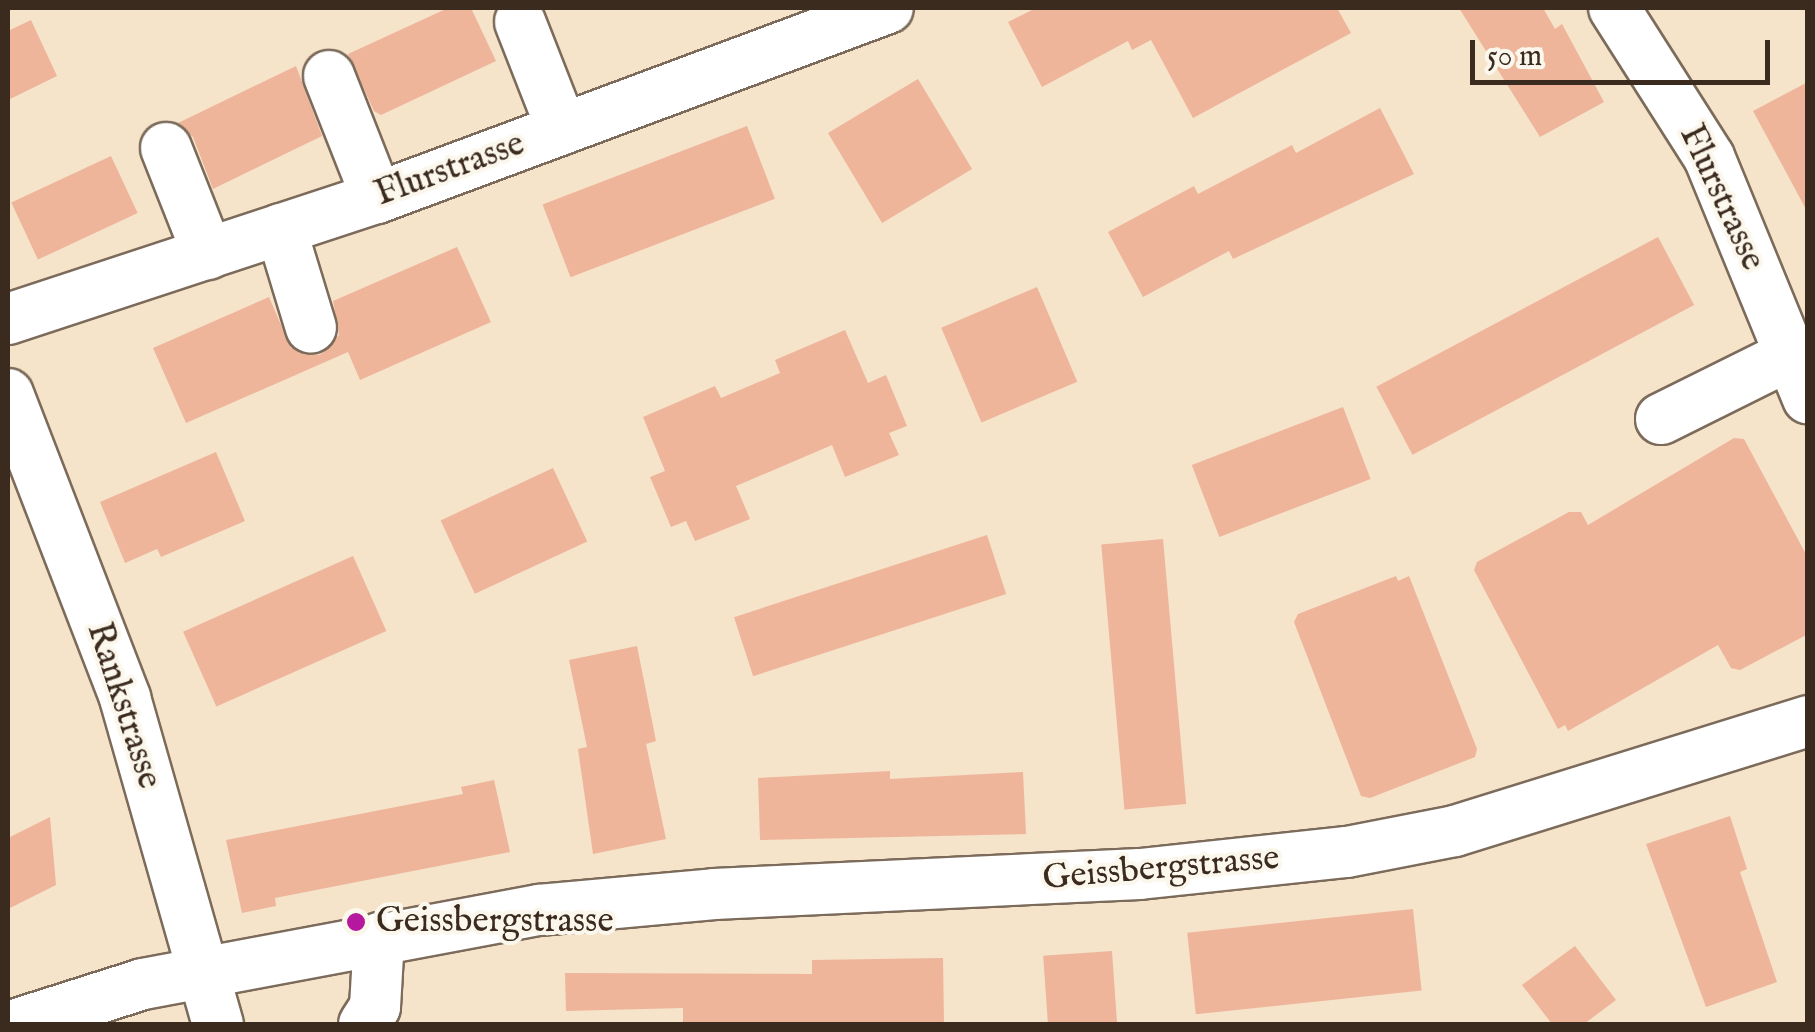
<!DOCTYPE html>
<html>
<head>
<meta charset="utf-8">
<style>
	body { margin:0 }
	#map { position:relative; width:1815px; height:1032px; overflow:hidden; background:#f5e3ca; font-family:"IM FELL English",serif }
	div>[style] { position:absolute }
	.building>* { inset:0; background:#eeb59b; transform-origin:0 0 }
	.roads { filter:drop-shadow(2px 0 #7c6b5a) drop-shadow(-2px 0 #7c6b5a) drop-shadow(0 2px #7c6b5a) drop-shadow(0 -2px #7c6b5a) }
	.minor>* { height:50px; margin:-25px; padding:0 25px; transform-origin:25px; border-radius:25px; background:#fff }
	.dots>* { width:28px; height:28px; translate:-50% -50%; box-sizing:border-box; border:5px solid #fbf7ec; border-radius:50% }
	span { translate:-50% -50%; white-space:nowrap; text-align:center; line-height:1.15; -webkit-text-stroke:8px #fbf7ec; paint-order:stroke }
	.street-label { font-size:35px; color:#3b2a1e }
	.poi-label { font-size:35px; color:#3b2a1e }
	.left { translate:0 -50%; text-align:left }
	.frame { position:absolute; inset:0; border:10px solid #3b2a1e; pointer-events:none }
	.scale { position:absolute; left:1470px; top:40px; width:300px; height:45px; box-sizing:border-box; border:5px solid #3b2a1e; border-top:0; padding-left:12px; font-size:30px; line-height:35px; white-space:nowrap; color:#3b2a1e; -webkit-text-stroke:8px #fbf7ec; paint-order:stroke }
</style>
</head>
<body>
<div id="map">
	<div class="building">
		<div style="clip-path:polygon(448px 8px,471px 8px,496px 61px,381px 115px,374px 111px,348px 54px)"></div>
		<div style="clip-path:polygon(1036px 8px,1337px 8px,1351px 33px,1193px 118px,1151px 40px,1132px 50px,1128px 41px,1042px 87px,1008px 22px)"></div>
		<div style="clip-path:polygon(1459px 8px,1543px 8px,1555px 29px,1562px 24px,1604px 102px,1540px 137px)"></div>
		<div style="clip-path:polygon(31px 20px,57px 76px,8px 100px,8px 31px)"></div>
		<div style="clip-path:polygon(296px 66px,322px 136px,213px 189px,193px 137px,178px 123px)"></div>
		<div style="left:918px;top:79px;width:105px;height:105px;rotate:59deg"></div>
		<div style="clip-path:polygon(1808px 82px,1808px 213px,1753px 111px)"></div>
		<div style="clip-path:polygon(1380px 108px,1414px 174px,1233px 259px,1229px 251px,1143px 297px,1108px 232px,1194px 186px,1198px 194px,1292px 145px,1296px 153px)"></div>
		<div style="left:747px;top:126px;width:78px;height:219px;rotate:69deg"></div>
		<div style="left:111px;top:156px;width:63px;height:110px;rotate:65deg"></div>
		<div style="left:1658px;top:237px;width:77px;height:319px;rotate:62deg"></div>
		<div style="clip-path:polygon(457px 247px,491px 322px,360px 380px,348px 352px,186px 423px,153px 348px,269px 297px,291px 348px,320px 355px,339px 335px,333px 301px)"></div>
		<div style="left:1037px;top:287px;width:103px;height:104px;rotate:67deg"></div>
		<div style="clip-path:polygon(845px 330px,868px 383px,886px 375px,907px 426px,889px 433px,899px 455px,845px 477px,832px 445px,736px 486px,750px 519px,695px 541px,686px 521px,671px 527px,650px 477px,665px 471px,643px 417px,715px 386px,721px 398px,780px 373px,775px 360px)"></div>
		<div style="left:1343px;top:407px;width:77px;height:162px;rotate:69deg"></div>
		<div style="clip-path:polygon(1734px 438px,1744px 439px,1808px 558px,1808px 634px,1740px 670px,1731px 668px,1718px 645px,1568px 731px,1565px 725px,1558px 729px,1474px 570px,1477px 562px,1569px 512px,1581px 512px,1588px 525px)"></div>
		<div style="clip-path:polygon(216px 452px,245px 521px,161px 557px,157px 549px,125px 563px,100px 502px)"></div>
		<div style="left:553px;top:468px;width:81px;height:124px;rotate:65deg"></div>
		<div style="left:987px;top:535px;width:62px;height:266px;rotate:72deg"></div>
		<div style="left:1163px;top:539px;width:266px;height:62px;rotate:85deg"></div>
		<div style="left:353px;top:556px;width:82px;height:186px;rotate:66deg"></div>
		<div style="clip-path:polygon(1396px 576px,1398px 581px,1409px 576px,1477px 749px,1475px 757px,1370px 798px,1361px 796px,1294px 622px,1298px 614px)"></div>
		<div style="clip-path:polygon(637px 646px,656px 741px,646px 744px,666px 839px,593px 854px,578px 749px,587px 747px,569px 660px)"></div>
		<div style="clip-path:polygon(890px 771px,890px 779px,1023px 772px,1026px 834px,760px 840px,758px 778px)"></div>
		<div style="clip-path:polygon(494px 780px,510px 852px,275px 898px,276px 906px,242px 913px,226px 840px,463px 794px,461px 787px)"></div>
		<div style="clip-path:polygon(1730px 816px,1747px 869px,1740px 872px,1777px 982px,1706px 1007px,1646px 844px)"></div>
		<div style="clip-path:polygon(50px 817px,56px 885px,8px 909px,8px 838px)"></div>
		<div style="left:1413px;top:909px;width:82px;height:227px;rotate:84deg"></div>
		<div style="clip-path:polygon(1575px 946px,1616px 1000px,1584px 1024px,1552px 1024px,1522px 985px)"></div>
		<div style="left:1112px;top:951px;width:73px;height:69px;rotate:86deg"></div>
		<div style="clip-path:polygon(943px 958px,944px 1024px,683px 1024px,683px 1008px,566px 1011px,565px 973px,812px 974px,812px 960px)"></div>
	</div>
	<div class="roads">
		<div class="minor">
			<div style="left:1614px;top:8px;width:177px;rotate:57.5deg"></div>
			<div style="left:1709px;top:157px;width:261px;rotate:67.7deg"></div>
			<div style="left:520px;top:22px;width:115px;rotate:68.6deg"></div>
			<div style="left:329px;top:76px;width:131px;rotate:68.5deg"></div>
			<div style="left:166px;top:148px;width:114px;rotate:68.4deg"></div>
			<div style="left:281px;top:229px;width:103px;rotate:73.1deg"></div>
			<div style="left:8px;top:319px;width:388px;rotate:-18.2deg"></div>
			<div style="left:377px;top:198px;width:545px;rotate:-20.4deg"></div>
			<div style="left:8px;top:394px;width:326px;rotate:68.9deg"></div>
			<div style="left:125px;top:698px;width:339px;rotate:74.1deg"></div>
			<div style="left:1661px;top:419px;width:144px;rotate:-26.4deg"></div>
			<div style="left:17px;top:1024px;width:132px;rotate:-17.6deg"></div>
			<div style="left:143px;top:984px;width:403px;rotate:-10.6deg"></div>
			<div style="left:539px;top:910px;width:176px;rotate:-5.2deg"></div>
			<div style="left:714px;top:894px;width:426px;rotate:-2.7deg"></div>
			<div style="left:1140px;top:874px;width:208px;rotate:-6.1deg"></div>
			<div style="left:1347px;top:852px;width:110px;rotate:-11deg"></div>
			<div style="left:1455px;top:831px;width:370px;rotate:-17.3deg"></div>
			<div style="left:364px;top:1024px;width:20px;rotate:-57deg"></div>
			<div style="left:375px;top:1007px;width:69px;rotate:-86.7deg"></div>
		</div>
	</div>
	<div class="dots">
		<div style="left:356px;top:922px;background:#b5179e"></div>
	</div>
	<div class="street-label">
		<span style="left:450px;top:170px;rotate:-20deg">Flurstrasse</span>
		<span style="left:1721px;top:198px;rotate:65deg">Flurstrasse</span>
		<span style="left:123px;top:706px;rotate:72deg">Rankstrasse</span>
		<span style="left:1161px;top:869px;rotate:-5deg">Geissbergstrasse</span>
	</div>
	<div class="poi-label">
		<span class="left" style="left:376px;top:922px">Geissbergstrasse</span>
	</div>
	<div class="frame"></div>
	<div class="scale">50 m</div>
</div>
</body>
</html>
